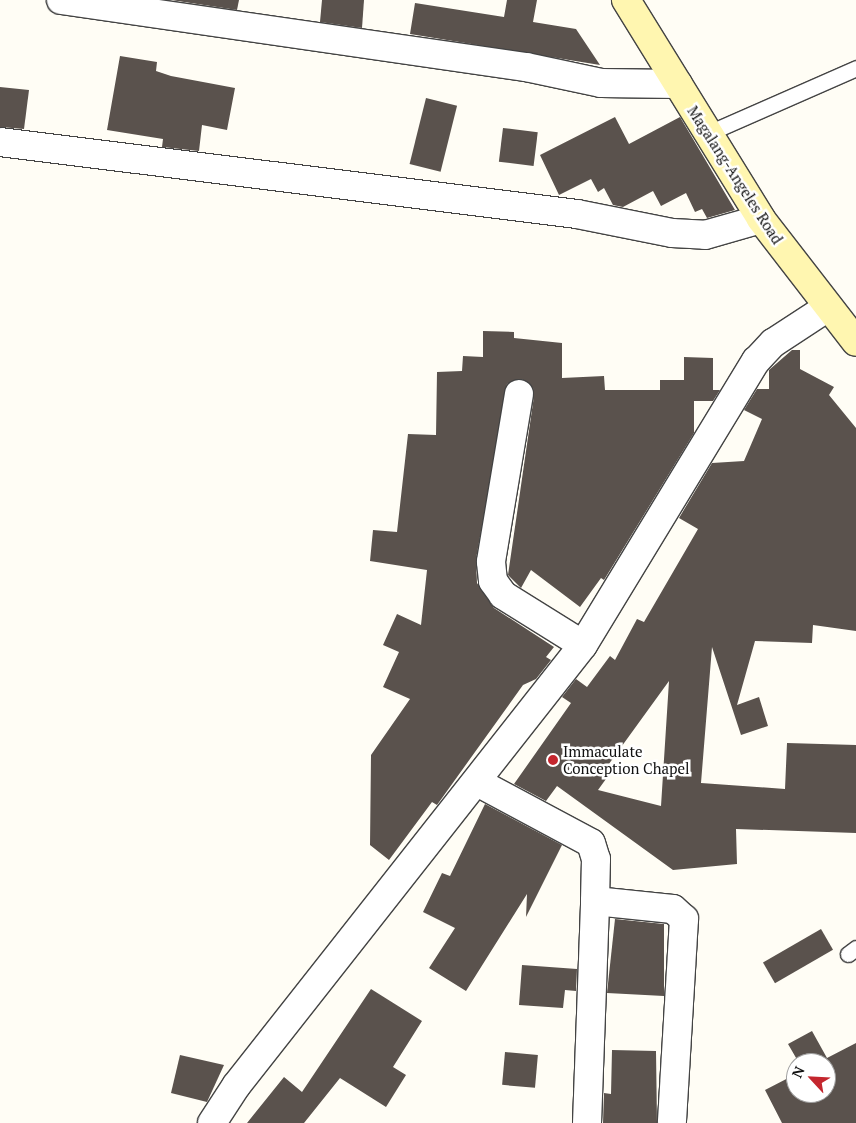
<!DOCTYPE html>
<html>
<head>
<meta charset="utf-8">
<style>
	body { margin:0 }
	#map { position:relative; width:856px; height:1123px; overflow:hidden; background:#fffdf5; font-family:"PT Serif",serif }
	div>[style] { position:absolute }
	.building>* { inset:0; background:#5a524d; transform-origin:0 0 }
	.roads { filter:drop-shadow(1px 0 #444) drop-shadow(-1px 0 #444) drop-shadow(0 1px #444) drop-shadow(0 -1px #444) }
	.lane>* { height:15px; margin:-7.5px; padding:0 7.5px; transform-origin:7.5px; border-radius:7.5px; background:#fff }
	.street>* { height:28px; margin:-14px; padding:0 14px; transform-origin:14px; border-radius:14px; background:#fff }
	.secondary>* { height:28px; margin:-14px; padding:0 14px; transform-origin:14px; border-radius:14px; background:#fff6b0 }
	.dots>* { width:14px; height:14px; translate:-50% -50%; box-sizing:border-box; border:2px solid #fff; border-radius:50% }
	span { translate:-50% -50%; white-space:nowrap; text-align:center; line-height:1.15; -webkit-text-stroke:5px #fff; paint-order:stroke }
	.street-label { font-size:15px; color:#111 }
	.poi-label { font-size:15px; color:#111 }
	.left { translate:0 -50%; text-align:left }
	.north { position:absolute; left:786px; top:1053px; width:50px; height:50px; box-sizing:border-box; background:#fff; border:1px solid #a0a0a0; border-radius:50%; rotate:295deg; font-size:14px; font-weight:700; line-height:20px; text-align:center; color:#111 }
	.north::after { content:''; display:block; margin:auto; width:18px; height:22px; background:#c4262e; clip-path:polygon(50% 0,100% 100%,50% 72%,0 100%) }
</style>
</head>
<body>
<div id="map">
	<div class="building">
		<div style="clip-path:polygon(171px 0,239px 0,237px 10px)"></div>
		<div style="clip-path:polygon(322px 0,364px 0,362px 28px,320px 22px)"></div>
		<div style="clip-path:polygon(507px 0,537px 0,533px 22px,576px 29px,600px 65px,410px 34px,415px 3px,504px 17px)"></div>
		<div style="clip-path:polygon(120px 56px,157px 62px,156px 71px,171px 76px,235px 88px,227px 130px,202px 125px,199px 151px,162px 147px,163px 139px,107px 130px)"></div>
		<div style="clip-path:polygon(0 87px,29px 90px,24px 129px,0 127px)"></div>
		<div style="left:426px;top:98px;width:32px;height:68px;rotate:14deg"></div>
		<div style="clip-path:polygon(615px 117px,629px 144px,680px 117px,735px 210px,707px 218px,702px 209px,695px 212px,686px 193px,661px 206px,653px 191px,623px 207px,613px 205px,604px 188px,598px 192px,591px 179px,559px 195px,540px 155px)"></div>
		<div style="left:503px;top:128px;width:35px;height:34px;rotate:7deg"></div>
		<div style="clip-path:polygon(483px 331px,514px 332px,514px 338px,562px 343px,562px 378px,604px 376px,605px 390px,660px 390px,660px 380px,684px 380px,684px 357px,713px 358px,713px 390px,720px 390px,713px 401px,694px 401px,694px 433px,604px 580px,601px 578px,580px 607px,531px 570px,521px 588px,508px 575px,534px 396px,533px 388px,522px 379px,507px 384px,476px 559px,477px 583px,494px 608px,554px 647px,546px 657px,551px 660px,536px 679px,523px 685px,437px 805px,432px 802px,389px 860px,370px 845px,371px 755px,410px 699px,383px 687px,399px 652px,383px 645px,397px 614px,421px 625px,427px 570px,370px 561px,373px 530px,397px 532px,408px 434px,436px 435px,437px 372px,462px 371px,463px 356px,483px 357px)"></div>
		<div style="clip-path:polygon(evenodd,792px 350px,800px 350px,800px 369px,834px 387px,829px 395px,856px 428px,856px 631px,813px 625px,812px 643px,755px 641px,737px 705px,759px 697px,768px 726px,741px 735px,712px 647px,701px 783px,785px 789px,787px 743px,856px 745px,856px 833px,736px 829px,737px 864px,673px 870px,557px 786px,546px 801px,514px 784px,571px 703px,562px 697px,576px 679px,587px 687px,610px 656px,615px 660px,637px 619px,644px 622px,698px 529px,679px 518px,712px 463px,744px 461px,762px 419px,744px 410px,757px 389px,769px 389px,769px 370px,792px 350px,669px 681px,661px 806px,598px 790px,611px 772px,606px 768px,669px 681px)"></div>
		<div style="clip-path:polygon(485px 804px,562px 845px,526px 917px,527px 894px,466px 991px,429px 968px,455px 928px,423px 912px,442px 873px,450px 876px)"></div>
		<div style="clip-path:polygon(615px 919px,664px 924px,664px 996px,607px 993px)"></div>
		<div style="left:821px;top:929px;width:24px;height:67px;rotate:60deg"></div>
		<div style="clip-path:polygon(522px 965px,577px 969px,576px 991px,565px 990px,563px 1008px,519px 1005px)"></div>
		<div style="clip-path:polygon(371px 989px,422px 1021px,393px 1067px,406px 1075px,386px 1107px,340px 1078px,304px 1123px,247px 1123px,284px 1077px,302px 1092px)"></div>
		<div style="clip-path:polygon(812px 1031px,827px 1058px,856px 1043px,856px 1123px,782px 1123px,765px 1090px,796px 1074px,796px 1093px,826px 1093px,826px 1063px,799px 1063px,788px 1044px)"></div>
		<div style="clip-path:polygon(612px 1050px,656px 1051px,657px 1123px,603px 1123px,604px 1093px,611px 1094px)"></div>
		<div style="left:505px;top:1052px;width:33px;height:33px;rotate:5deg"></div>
		<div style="clip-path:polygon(180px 1055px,224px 1065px,207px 1102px,171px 1093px)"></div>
	</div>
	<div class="roads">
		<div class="lane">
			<div style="left:706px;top:134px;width:164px;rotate:-23.7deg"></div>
			<div style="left:848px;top:954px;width:10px;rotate:-37deg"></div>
		</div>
		<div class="street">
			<div style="left:61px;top:0;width:470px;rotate:8.2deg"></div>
			<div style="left:526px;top:67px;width:77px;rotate:12deg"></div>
			<div style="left:601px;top:83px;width:77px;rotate:0.7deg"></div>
			<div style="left:0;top:142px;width:581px;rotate:7.11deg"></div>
			<div style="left:577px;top:214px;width:97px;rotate:11.3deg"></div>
			<div style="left:672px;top:233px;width:33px;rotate:3deg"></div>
			<div style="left:705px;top:235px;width:58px;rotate:-15.9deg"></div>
			<div style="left:519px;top:394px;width:170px;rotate:99.5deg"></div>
			<div style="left:491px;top:562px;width:19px;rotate:84deg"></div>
			<div style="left:493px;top:581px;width:17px;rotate:54deg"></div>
			<div style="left:503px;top:595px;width:94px;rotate:32deg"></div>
			<div style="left:477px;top:782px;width:129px;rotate:28.2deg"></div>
			<div style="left:591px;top:843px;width:17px;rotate:73deg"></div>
			<div style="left:596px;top:859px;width:42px;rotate:91.4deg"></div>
			<div style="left:595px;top:901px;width:78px;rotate:5.9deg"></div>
			<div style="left:673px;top:909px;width:15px;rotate:42deg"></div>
			<div style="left:684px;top:919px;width:204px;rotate:93.4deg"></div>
			<div style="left:212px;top:1123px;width:44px;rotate:-57deg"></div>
			<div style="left:236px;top:1086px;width:561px;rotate:-51.8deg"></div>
			<div style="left:583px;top:645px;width:333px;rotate:-58.7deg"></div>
			<div style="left:756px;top:361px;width:25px;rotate:-47deg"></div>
			<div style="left:773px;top:343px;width:66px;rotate:-33.2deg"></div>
			<div style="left:587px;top:1123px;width:222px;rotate:-87.9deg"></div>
		</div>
		<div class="secondary">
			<div style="left:626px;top:0;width:257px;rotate:58.3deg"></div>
			<div style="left:761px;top:219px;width:155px;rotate:52.3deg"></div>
		</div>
	</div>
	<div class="dots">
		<div style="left:553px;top:760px;background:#c4262e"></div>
	</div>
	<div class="street-label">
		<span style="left:735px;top:175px;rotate:57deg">Magalang-Angeles Road</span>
	</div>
	<div class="poi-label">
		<span class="left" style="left:563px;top:760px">Immaculate<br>Conception Chapel</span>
	</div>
	<div class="north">N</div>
</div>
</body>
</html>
